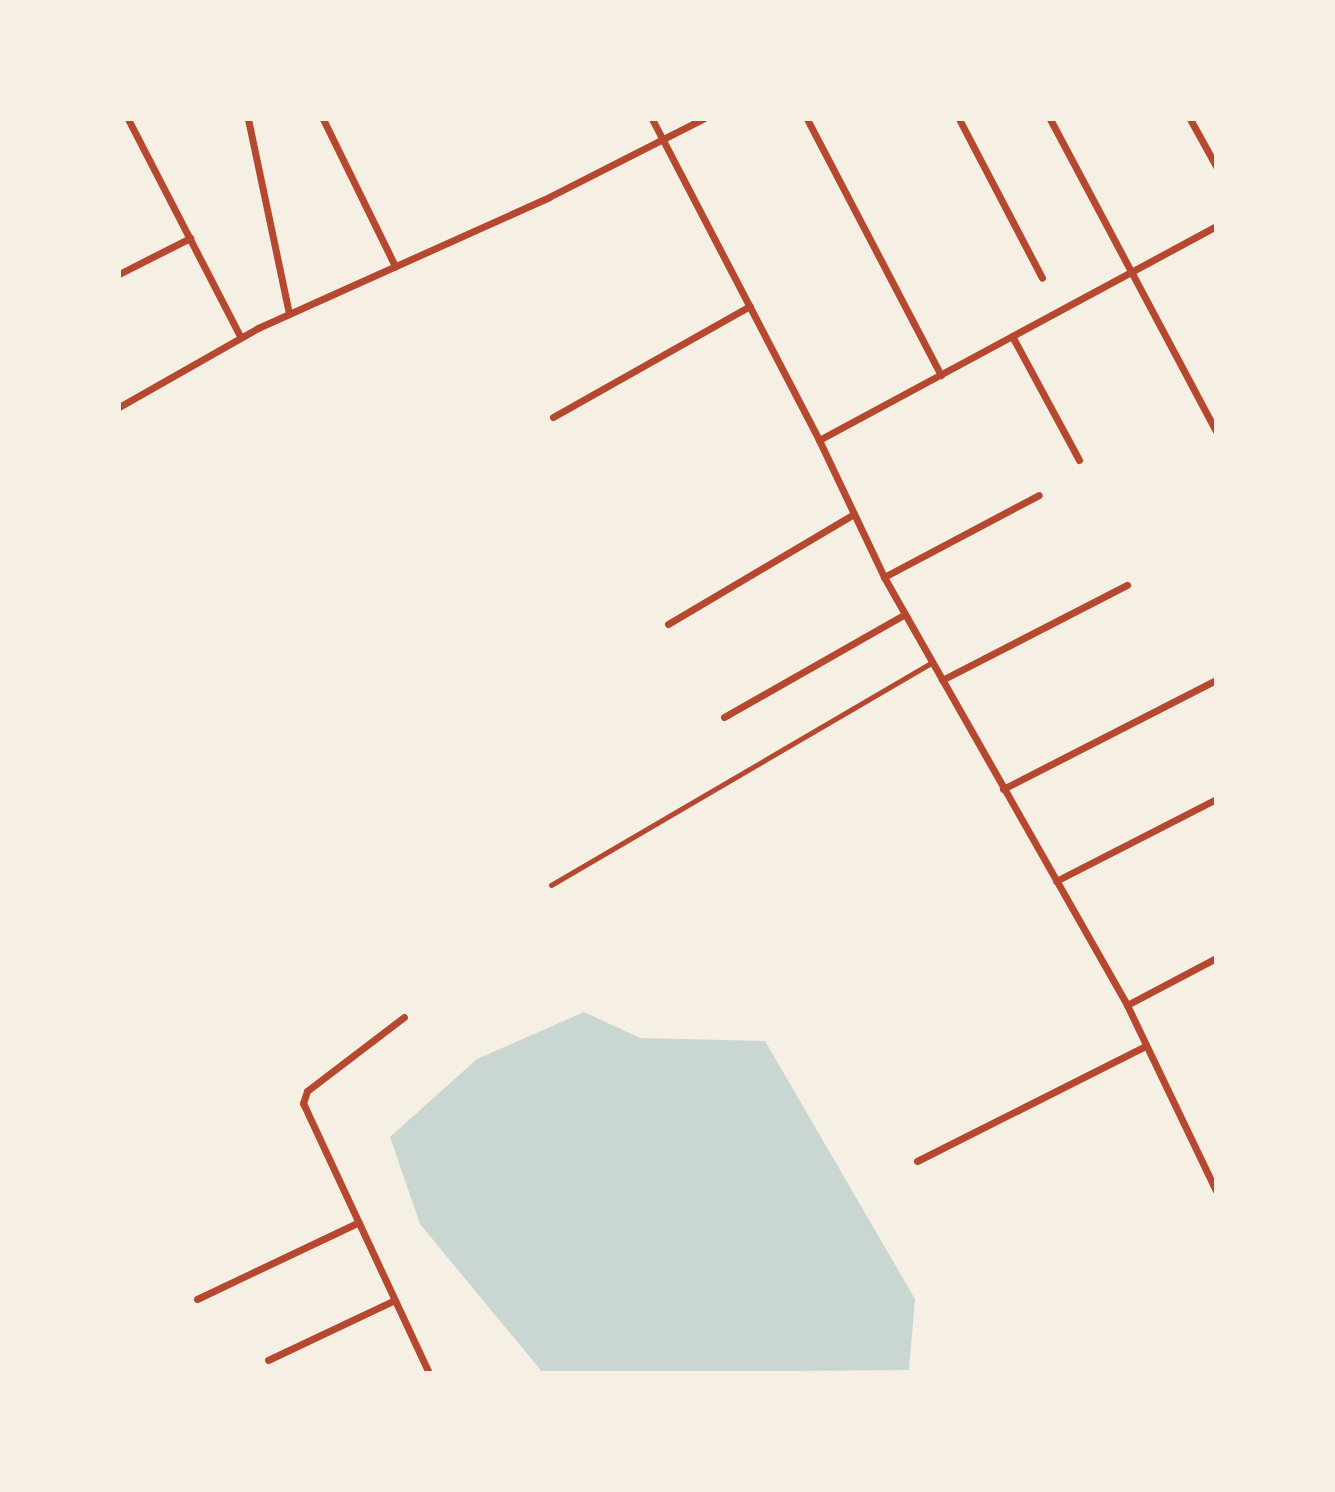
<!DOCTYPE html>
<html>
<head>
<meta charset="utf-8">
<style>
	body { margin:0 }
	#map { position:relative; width:1335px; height:1492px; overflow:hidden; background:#f6efe4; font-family:Manrope,sans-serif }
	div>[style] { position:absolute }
	.water>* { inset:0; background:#c9d6d2 }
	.service>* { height:5px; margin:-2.5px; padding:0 2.5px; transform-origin:2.5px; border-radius:2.5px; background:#b5482f }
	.minor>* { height:7px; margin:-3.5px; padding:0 3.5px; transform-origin:3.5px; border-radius:3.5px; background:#b5482f }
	span { translate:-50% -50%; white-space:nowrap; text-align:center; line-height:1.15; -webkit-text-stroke:7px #f6efe4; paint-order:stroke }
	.frame { position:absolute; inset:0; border:121px solid #f6efe4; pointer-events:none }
</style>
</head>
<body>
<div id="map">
	<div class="water">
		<div style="clip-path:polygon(584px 1012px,640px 1038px,765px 1041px,915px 1299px,909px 1370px,543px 1373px,420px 1224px,390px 1137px,477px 1059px)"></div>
	</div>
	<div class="service">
		<div style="left:551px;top:885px;width:441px;rotate:-30.3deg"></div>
	</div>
	<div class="minor">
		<div style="left:128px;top:119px;width:246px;rotate:62.7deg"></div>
		<div style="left:248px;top:119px;width:199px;rotate:78.1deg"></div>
		<div style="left:323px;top:119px;width:164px;rotate:63.9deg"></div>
		<div style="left:652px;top:119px;width:362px;rotate:62.5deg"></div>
		<div style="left:819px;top:440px;width:152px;rotate:64.6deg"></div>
		<div style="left:884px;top:577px;width:492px;rotate:60.4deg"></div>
		<div style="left:1127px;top:1005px;width:206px;rotate:64.4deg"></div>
		<div style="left:807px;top:119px;width:289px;rotate:62.4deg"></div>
		<div style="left:959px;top:119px;width:179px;rotate:62.4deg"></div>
		<div style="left:1050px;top:119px;width:353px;rotate:62deg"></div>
		<div style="left:1190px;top:119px;width:54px;rotate:61deg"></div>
		<div style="left:119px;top:274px;width:80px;rotate:-26.9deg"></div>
		<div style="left:1012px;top:336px;width:141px;rotate:61.6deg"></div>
		<div style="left:119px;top:407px;width:160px;rotate:-29.6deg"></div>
		<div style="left:258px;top:328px;width:319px;rotate:-24.2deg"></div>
		<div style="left:549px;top:197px;width:173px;rotate:-26.9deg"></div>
		<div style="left:553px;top:417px;width:226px;rotate:-29.4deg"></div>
		<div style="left:819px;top:440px;width:451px;rotate:-28.3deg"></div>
		<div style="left:884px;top:577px;width:175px;rotate:-27.9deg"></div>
		<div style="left:668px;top:624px;width:216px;rotate:-30.6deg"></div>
		<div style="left:942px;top:680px;width:208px;rotate:-27.2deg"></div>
		<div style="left:724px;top:717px;width:208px;rotate:-29.6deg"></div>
		<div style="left:1003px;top:789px;width:239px;rotate:-27.1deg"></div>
		<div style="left:1056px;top:881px;width:180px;rotate:-27.1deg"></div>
		<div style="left:1127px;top:1005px;width:101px;rotate:-27.8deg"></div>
		<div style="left:404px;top:1017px;width:122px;rotate:142.7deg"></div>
		<div style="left:307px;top:1091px;width:13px;rotate:108deg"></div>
		<div style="left:303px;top:1103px;width:298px;rotate:65deg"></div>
		<div style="left:917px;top:1161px;width:256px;rotate:-26.7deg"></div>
		<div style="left:197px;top:1299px;width:179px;rotate:-25.4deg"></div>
		<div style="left:268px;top:1360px;width:140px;rotate:-25.3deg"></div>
	</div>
	<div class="frame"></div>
</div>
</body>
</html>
